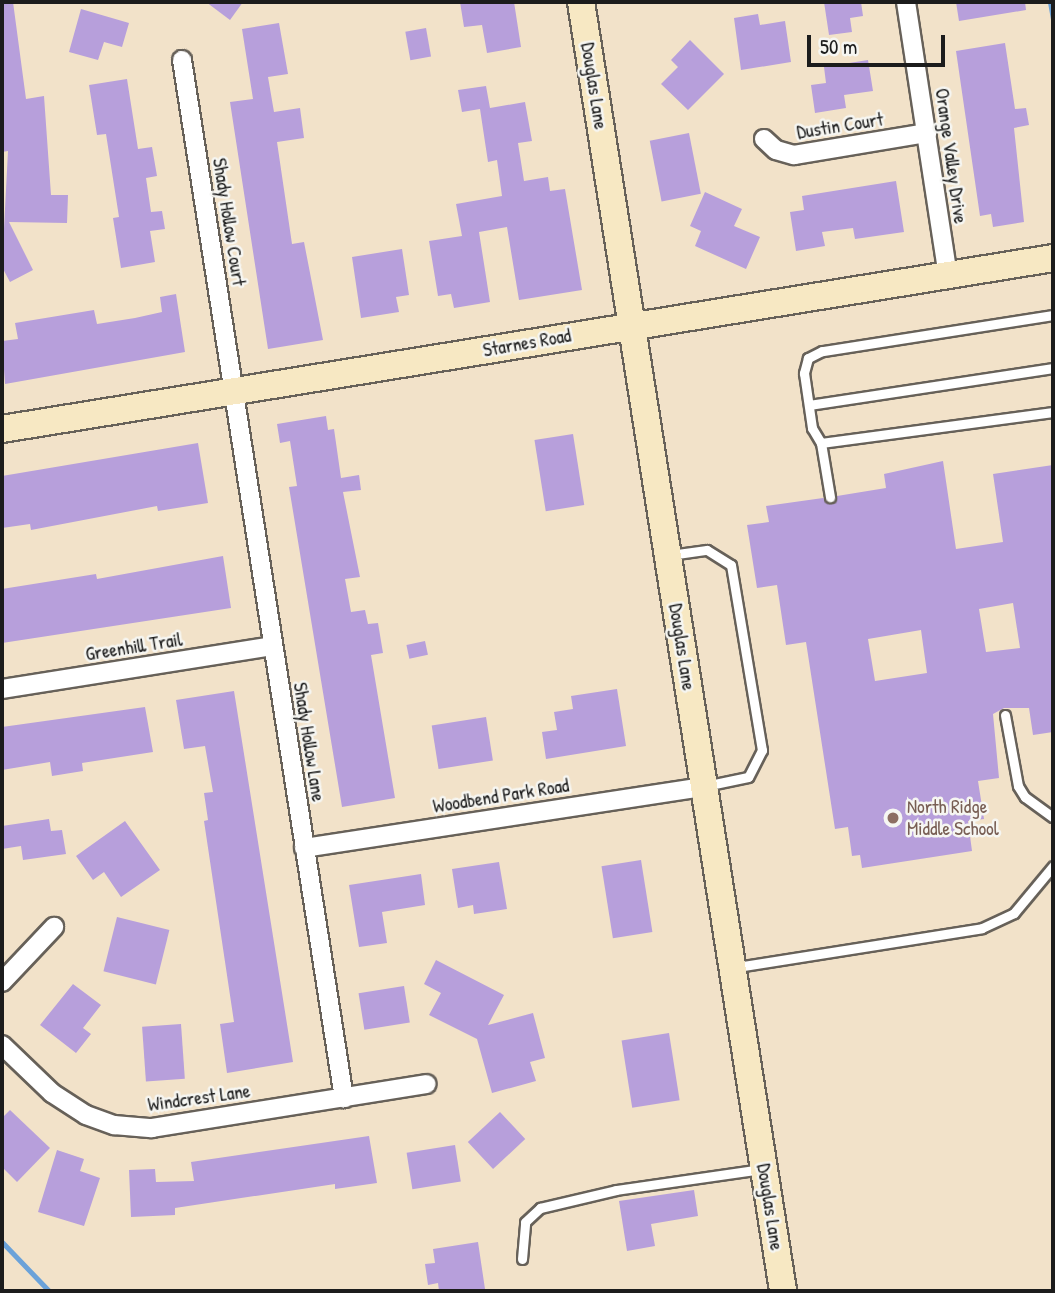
<!DOCTYPE html>
<html>
<head>
<meta charset="utf-8">
<style>
	body { margin:0 }
	#map { position:relative; width:1055px; height:1293px; overflow:hidden; background:#f2e2c9; font-family:"Patrick Hand",sans-serif }
	div>[style] { position:absolute }
	.stream>* { height:5px; margin:-2.5px; padding:0 2.5px; transform-origin:2.5px; border-radius:2.5px; background:#6ba2d9 }
	.building>* { inset:0; background:#b79fdb; transform-origin:0 0 }
	.roads { filter:drop-shadow(2px 0 #676159) drop-shadow(-2px 0 #676159) drop-shadow(0 2px #676159) drop-shadow(0 -2px #676159) }
	.lane>* { height:9px; margin:-4.5px; padding:0 4.5px; transform-origin:4.5px; border-radius:4.5px; background:#fff }
	.street>* { height:18px; margin:-9px; padding:0 9px; transform-origin:9px; border-radius:9px; background:#fff }
	.secondary>* { height:26px; margin:-13px; padding:0 13px; transform-origin:13px; border-radius:13px; background:#f7e8c3 }
	.dots>* { width:19px; height:19px; translate:-50% -50%; box-sizing:border-box; border:4px solid #f6f6f2; border-radius:50% }
	span { translate:-50% -50%; white-space:nowrap; text-align:center; line-height:1.15; -webkit-text-stroke:5px #f6f6f2; paint-order:stroke }
	.street-label { font-size:19px; color:#1c1c1c }
	.education-label { font-size:19px; color:#785e54 }
	.left { translate:0 -50%; text-align:left }
	.frame { position:absolute; inset:0; border:4px solid #1c1c1c; pointer-events:none }
	.scale { position:absolute; left:807px; top:35px; width:138px; height:32px; box-sizing:border-box; border:4px solid #1c1c1c; border-top:0; padding-left:9px; font-size:21px; line-height:24px; white-space:nowrap; color:#1c1c1c; -webkit-text-stroke:5px #f6f6f2; paint-order:stroke }
</style>
</head>
<body>
<div id="map">
	<div class="stream">
		<div style="left:1050px;top:2px;width:17px;rotate:80deg"></div>
		<div style="left:2px;top:1242px;width:68px;rotate:46.2deg"></div>
	</div>
	<div class="building">
		<div style="clip-path:polygon(2px 2px,13px 2px,26px 99px,44px 96px,51px 195px,68px 195px,67px 223px,9px 222px,33px 270px,10px 282px,2px 267px,8px 151px,2px 152px)"></div>
		<div style="clip-path:polygon(206px 2px,243px 2px,230px 20px)"></div>
		<div style="clip-path:polygon(460px 2px,514px 2px,521px 47px,487px 53px,482px 25px,464px 27px)"></div>
		<div style="clip-path:polygon(824px 2px,861px 2px,863px 16px,850px 18px,852px 32px,829px 35px)"></div>
		<div style="clip-path:polygon(956px 2px,1025px 2px,1026px 10px,959px 21px)"></div>
		<div style="clip-path:polygon(81px 9px,129px 23px,122px 47px,104px 42px,98px 60px,69px 52px)"></div>
		<div style="clip-path:polygon(758px 14px,760px 25px,785px 21px,791px 62px,741px 70px,734px 18px)"></div>
		<div style="clip-path:polygon(279px 23px,288px 74px,268px 77px,274px 112px,300px 108px,304px 138px,277px 142px,292px 244px,304px 242px,323px 340px,268px 349px,230px 102px,253px 99px,242px 29px)"></div>
		<div style="left:426px;top:28px;width:29px;height:21px;rotate:80deg"></div>
		<div style="clip-path:polygon(690px 40px,724px 74px,688px 110px,661px 84px,678px 67px,671px 60px)"></div>
		<div style="clip-path:polygon(1005px 43px,1015px 109px,1026px 108px,1029px 125px,1014px 128px,1024px 222px,993px 227px,991px 214px,980px 216px,956px 51px)"></div>
		<div style="clip-path:polygon(868px 60px,873px 91px,844px 95px,846px 108px,815px 113px,811px 85px,826px 83px,824px 67px)"></div>
		<div style="clip-path:polygon(127px 79px,138px 149px,152px 147px,157px 176px,146px 178px,151px 212px,162px 211px,165px 229px,150px 231px,155px 262px,121px 268px,113px 218px,119px 217px,106px 134px,97px 135px,89px 85px)"></div>
		<div style="clip-path:polygon(486px 86px,490px 108px,525px 102px,532px 141px,518px 143px,524px 181px,548px 177px,550px 191px,565px 189px,582px 290px,519px 300px,507px 227px,479px 232px,490px 302px,454px 308px,451px 294px,438px 296px,429px 241px,462px 236px,456px 204px,502px 196px,497px 160px,488px 162px,480px 109px,462px 112px,458px 90px)"></div>
		<div style="left:689px;top:133px;width:62px;height:40px;rotate:79deg"></div>
		<div style="clip-path:polygon(896px 181px,904px 232px,855px 239px,853px 228px,822px 232px,825px 246px,796px 251px,790px 212px,804px 210px,802px 196px)"></div>
		<div style="clip-path:polygon(705px 192px,742px 209px,734px 226px,760px 237px,746px 269px,695px 246px,701px 231px,690px 226px)"></div>
		<div style="clip-path:polygon(402px 249px,409px 295px,396px 297px,399px 312px,361px 318px,352px 257px)"></div>
		<div style="clip-path:polygon(176px 294px,185px 352px,5px 384px,2px 341px,18px 339px,15px 323px,94px 310px,97px 324px,135px 318px,162px 312px,160px 297px)"></div>
		<div style="clip-path:polygon(326px 416px,328px 430px,334px 429px,341px 478px,359px 475px,361px 490px,343px 492px,360px 577px,345px 579px,351px 612px,365px 610px,368px 624px,378px 623px,383px 653px,371px 655px,395px 798px,342px 807px,289px 487px,297px 486px,290px 441px,280px 443px,277px 424px)"></div>
		<div style="left:573px;top:434px;width:72px;height:39px;rotate:81deg"></div>
		<div style="clip-path:polygon(198px 443px,208px 503px,158px 511px,157px 506px,31px 530px,30px 524px,2px 528px,2px 476px)"></div>
		<div style="clip-path:polygon(evenodd,943px 461px,956px 549px,1003px 542px,993px 474px,1053px 465px,1053px 732px,1033px 735px,1029px 708px,1004px 708px,993px 714px,999px 778px,978px 781px,984px 819px,968px 821px,972px 851px,862px 868px,860px 855px,852px 856px,848px 827px,835px 829px,806px 642px,786px 645px,777px 585px,757px 588px,747px 525px,769px 522px,766px 506px,823px 498px,832px 504px,837px 496px,886px 488px,884px 474px,943px 461px,1013px 603px,1020px 648px,986px 652px,979px 609px,1013px 603px,943px 461px,921px 630px,927px 673px,875px 681px,868px 639px,921px 630px)"></div>
		<div style="clip-path:polygon(223px 556px,231px 608px,2px 643px,2px 589px,96px 574px,97px 579px)"></div>
		<div style="left:425px;top:641px;width:14px;height:19px;rotate:78deg"></div>
		<div style="clip-path:polygon(617px 689px,626px 746px,546px 759px,542px 732px,557px 730px,554px 712px,573px 709px,571px 696px)"></div>
		<div style="clip-path:polygon(234px 691px,293px 1062px,227px 1073px,220px 1024px,234px 1022px,204px 821px,208px 820px,204px 793px,213px 792px,205px 746px,184px 749px,176px 700px)"></div>
		<div style="clip-path:polygon(145px 707px,153px 752px,82px 763px,83px 771px,52px 776px,50px 762px,2px 770px,2px 727px)"></div>
		<div style="left:486px;top:717px;width:44px;height:55px;rotate:81deg"></div>
		<div style="clip-path:polygon(49px 819px,51px 831px,62px 830px,66px 854px,23px 860px,21px 846px,2px 849px,2px 826px)"></div>
		<div style="clip-path:polygon(125px 821px,160px 870px,121px 897px,104px 872px,93px 880px,76px 856px)"></div>
		<div style="left:641px;top:860px;width:73px;height:40px;rotate:81deg"></div>
		<div style="clip-path:polygon(499px 862px,507px 909px,474px 914px,473px 905px,458px 908px,452px 869px)"></div>
		<div style="clip-path:polygon(421px 874px,425px 905px,382px 912px,387px 943px,359px 947px,349px 885px)"></div>
		<div style="left:117px;top:917px;width:54px;height:56px;rotate:14deg"></div>
		<div style="clip-path:polygon(436px 960px,504px 995px,488px 1025px,533px 1013px,545px 1058px,530px 1062px,536px 1081px,492px 1093px,477px 1039px,429px 1015px,441px 993px,424px 984px)"></div>
		<div style="clip-path:polygon(73px 984px,101px 1005px,83px 1028px,91px 1034px,76px 1053px,40px 1025px)"></div>
		<div style="left:404px;top:986px;width:37px;height:46px;rotate:81deg"></div>
		<div style="left:181px;top:1024px;width:55px;height:39px;rotate:86deg"></div>
		<div style="left:669px;top:1033px;width:68px;height:48px;rotate:81deg"></div>
		<div style="clip-path:polygon(10px 1110px,50px 1148px,17px 1182px,2px 1167px,2px 1118px)"></div>
		<div style="left:500px;top:1112px;width:37px;height:44px;rotate:47deg"></div>
		<div style="clip-path:polygon(369px 1136px,377px 1183px,335px 1189px,335px 1184px,175px 1208px,175px 1215px,131px 1217px,129px 1170px,155px 1169px,156px 1182px,194px 1181px,191px 1162px)"></div>
		<div style="left:455px;top:1145px;width:37px;height:49px;rotate:81deg"></div>
		<div style="clip-path:polygon(57px 1150px,84px 1159px,80px 1171px,100px 1178px,84px 1226px,38px 1212px)"></div>
		<div style="clip-path:polygon(694px 1190px,698px 1216px,651px 1224px,655px 1246px,627px 1251px,619px 1201px)"></div>
		<div style="clip-path:polygon(478px 1242px,485px 1289px,439px 1291px,438px 1283px,428px 1285px,425px 1264px,435px 1263px,433px 1249px)"></div>
	</div>
	<div class="roads">
		<div class="lane">
			<div style="left:1053px;top:315px;width:234px;rotate:171.1deg"></div>
			<div style="left:822px;top:351px;width:16px;rotate:153deg"></div>
			<div style="left:808px;top:358px;width:16px;rotate:105deg"></div>
			<div style="left:804px;top:373px;width:56px;rotate:81.7deg"></div>
			<div style="left:812px;top:428px;width:17px;rotate:59deg"></div>
			<div style="left:821px;top:443px;width:234px;rotate:-7.6deg"></div>
			<div style="left:809px;top:405px;width:247px;rotate:-8.6deg"></div>
			<div style="left:821px;top:443px;width:55px;rotate:80.5deg"></div>
			<div style="left:670px;top:555px;width:37px;rotate:-8deg"></div>
			<div style="left:707px;top:550px;width:28px;rotate:32deg"></div>
			<div style="left:731px;top:565px;width:188px;rotate:80.5deg"></div>
			<div style="left:762px;top:750px;width:30px;rotate:117deg"></div>
			<div style="left:748px;top:777px;width:44px;rotate:168.2deg"></div>
			<div style="left:1005px;top:715px;width:72px;rotate:79.6deg"></div>
			<div style="left:1018px;top:786px;width:13px;rotate:58deg"></div>
			<div style="left:1025px;top:797px;width:34px;rotate:36deg"></div>
			<div style="left:737px;top:967px;width:248px;rotate:-9deg"></div>
			<div style="left:982px;top:928px;width:35px;rotate:-25deg"></div>
			<div style="left:1014px;top:913px;width:61px;rotate:-50.3deg"></div>
			<div style="left:522px;top:1259px;width:37px;rotate:-85deg"></div>
			<div style="left:525px;top:1222px;width:21px;rotate:-43deg"></div>
			<div style="left:540px;top:1208px;width:78px;rotate:-13.3deg"></div>
			<div style="left:616px;top:1190px;width:148px;rotate:-8.2deg"></div>
		</div>
		<div class="street">
			<div style="left:906px;top:2px;width:276px;rotate:81.3deg"></div>
			<div style="left:182px;top:60px;width:1051px;rotate:81.13deg"></div>
			<div style="left:764px;top:139px;width:16px;rotate:43deg"></div>
			<div style="left:776px;top:150px;width:19px;rotate:16deg"></div>
			<div style="left:794px;top:155px;width:135px;rotate:-9.4deg"></div>
			<div style="left:2px;top:689px;width:274px;rotate:-9deg"></div>
			<div style="left:304px;top:848px;width:405px;rotate:-8.7deg"></div>
			<div style="left:2px;top:982px;width:76px;rotate:-46.6deg"></div>
			<div style="left:2px;top:1045px;width:69px;rotate:43.8deg"></div>
			<div style="left:52px;top:1093px;width:40px;rotate:32.9deg"></div>
			<div style="left:86px;top:1115px;width:30px;rotate:20deg"></div>
			<div style="left:114px;top:1125px;width:38px;rotate:5deg"></div>
			<div style="left:152px;top:1128px;width:278px;rotate:-9.1deg"></div>
		</div>
		<div class="secondary">
			<div style="left:581px;top:2px;width:1305px;rotate:81.09deg"></div>
			<div style="left:2px;top:429px;width:1065px;rotate:-9.24deg"></div>
		</div>
	</div>
	<div class="dots">
		<div style="left:893px;top:818px;background:#8d6e63"></div>
	</div>
	<div class="street-label">
		<span style="left:594px;top:86px;rotate:81deg">Douglas Lane</span>
		<span style="left:840px;top:126px;rotate:-9deg">Dustin Court</span>
		<span style="left:951px;top:156px;rotate:82deg">Orange Valley Drive</span>
		<span style="left:229px;top:222px;rotate:81deg">Shady Hollow Court</span>
		<span style="left:527px;top:343px;rotate:-10deg">Starnes Road</span>
		<span style="left:134px;top:647px;rotate:-9deg">Greenhill Trail</span>
		<span style="left:682px;top:647px;rotate:81deg">Douglas Lane</span>
		<span style="left:309px;top:742px;rotate:81deg">Shady Hollow Lane</span>
		<span style="left:501px;top:796px;rotate:-9deg">Woodbend Park Road</span>
		<span style="left:199px;top:1098px;rotate:-8deg">Windcrest Lane</span>
		<span style="left:770px;top:1207px;rotate:81deg">Douglas Lane</span>
	</div>
	<div class="education-label">
		<span class="left" style="left:907px;top:818px">North Ridge<br>Middle School</span>
	</div>
	<div class="frame"></div>
	<div class="scale">50 m</div>
</div>
</body>
</html>
